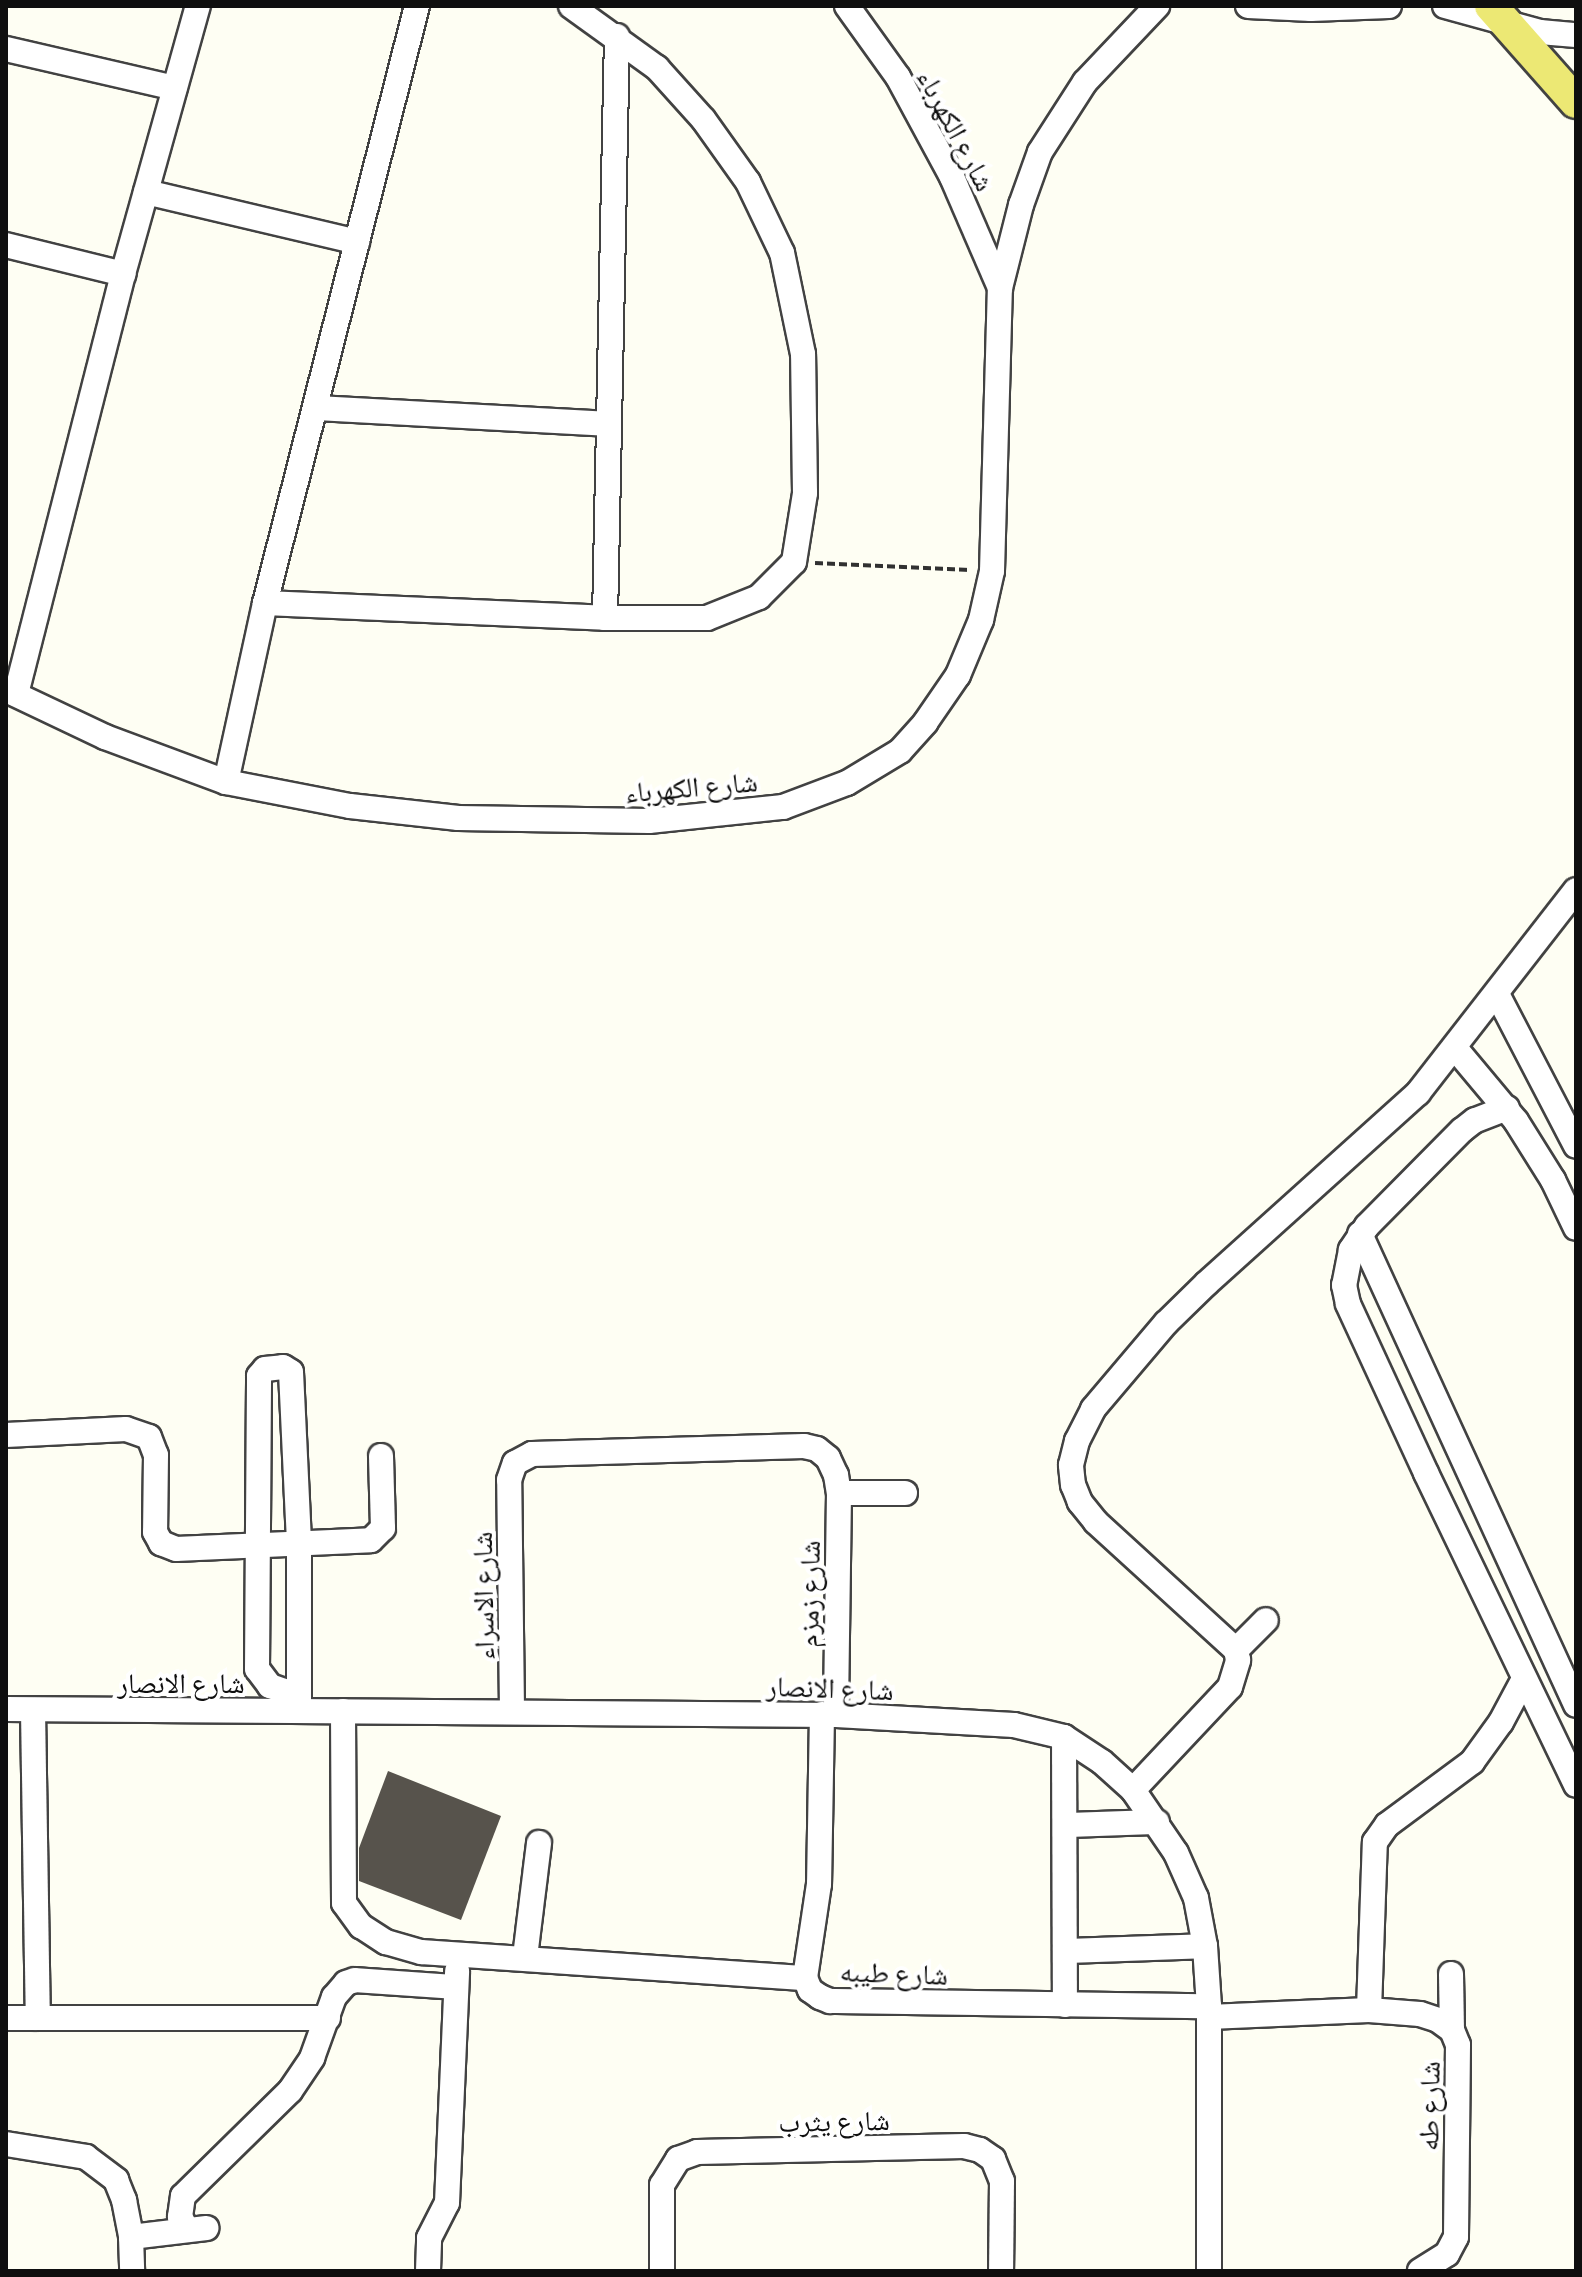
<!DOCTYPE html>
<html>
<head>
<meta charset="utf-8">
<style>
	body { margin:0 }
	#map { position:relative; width:1582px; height:2277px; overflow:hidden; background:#fefef3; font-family:Literata,"Noto Naskh Arabic",serif }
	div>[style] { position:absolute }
	.building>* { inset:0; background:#57534c }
	.path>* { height:4px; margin-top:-2px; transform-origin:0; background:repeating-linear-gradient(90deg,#313131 0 8px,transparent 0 12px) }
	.roads { filter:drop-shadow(2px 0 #424242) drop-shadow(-2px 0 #424242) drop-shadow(0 2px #424242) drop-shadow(0 -2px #424242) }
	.minor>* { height:24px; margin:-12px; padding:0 12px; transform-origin:12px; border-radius:12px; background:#fff }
	.major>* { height:32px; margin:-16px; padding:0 16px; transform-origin:16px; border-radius:16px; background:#ece874 }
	span { translate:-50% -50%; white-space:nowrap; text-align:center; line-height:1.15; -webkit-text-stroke:8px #fff; paint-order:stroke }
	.street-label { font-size:28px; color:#0f0f0f }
	.frame { position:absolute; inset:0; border:8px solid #0f0f0f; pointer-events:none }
</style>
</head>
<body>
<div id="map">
	<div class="building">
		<div style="clip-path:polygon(388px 1771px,501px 1816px,461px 1920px,359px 1881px,359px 1848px)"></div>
	</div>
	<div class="path">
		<div style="left:815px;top:563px;width:155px;rotate:2.6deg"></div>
	</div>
	<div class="roads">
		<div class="minor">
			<div style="left:847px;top:6px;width:87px;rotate:54.3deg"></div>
			<div style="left:898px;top:77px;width:114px;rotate:61.6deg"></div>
			<div style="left:952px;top:177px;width:121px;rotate:66.6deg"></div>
			<div style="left:1248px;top:6px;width:63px;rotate:2.7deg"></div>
			<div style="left:1311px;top:9px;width:78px;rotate:-2.2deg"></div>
			<div style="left:1445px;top:6px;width:98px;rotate:15.3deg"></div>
			<div style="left:1540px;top:32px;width:36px;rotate:5deg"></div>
			<div style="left:6px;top:49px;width:173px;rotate:13deg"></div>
			<div style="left:146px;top:192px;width:217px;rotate:13.3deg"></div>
			<div style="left:6px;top:245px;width:121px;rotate:13.9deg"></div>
			<div style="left:315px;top:408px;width:293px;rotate:3.1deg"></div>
			<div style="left:265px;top:603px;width:340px;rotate:2.5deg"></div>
			<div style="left:605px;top:618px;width:102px"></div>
			<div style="left:707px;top:618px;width:56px;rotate:-22deg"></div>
			<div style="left:759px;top:597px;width:49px;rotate:-45deg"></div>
			<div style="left:794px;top:562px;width:70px;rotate:-80.9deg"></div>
			<div style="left:805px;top:493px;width:139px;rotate:-90.8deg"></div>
			<div style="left:803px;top:354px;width:103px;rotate:-101.7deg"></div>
			<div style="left:782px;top:253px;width:79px;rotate:-115.6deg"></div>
			<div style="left:748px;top:182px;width:77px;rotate:-125.5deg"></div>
			<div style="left:703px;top:119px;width:69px;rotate:-132deg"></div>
			<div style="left:657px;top:68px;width:106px;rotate:-144.2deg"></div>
			<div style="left:605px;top:618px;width:582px;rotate:-88.82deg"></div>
			<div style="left:6px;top:690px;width:110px;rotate:25.4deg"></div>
			<div style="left:105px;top:737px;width:129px;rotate:20.4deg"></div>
			<div style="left:226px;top:782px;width:126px;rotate:11deg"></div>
			<div style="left:350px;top:806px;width:109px;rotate:6.3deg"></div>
			<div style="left:458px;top:818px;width:191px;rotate:0.9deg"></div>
			<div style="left:649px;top:821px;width:135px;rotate:-6deg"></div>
			<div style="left:783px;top:807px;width:68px;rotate:-20.6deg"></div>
			<div style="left:847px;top:783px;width:62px;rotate:-31.1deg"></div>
			<div style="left:900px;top:751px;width:38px;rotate:-48deg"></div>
			<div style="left:925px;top:723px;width:58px;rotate:-55.5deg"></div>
			<div style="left:958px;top:675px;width:60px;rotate:-67.3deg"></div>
			<div style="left:981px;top:620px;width:50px;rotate:-77.3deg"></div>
			<div style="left:992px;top:571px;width:283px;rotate:-88.4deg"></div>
			<div style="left:1000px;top:288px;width:86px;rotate:-75.8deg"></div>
			<div style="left:1021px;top:205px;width:56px;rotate:-70.3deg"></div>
			<div style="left:1040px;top:152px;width:83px;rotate:-57.3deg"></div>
			<div style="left:1085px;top:82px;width:105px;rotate:-46.5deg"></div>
			<div style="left:16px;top:694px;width:433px;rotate:-75.7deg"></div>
			<div style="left:123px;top:274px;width:278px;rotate:-74.4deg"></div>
			<div style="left:226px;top:782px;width:183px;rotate:-77.7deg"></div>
			<div style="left:265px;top:603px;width:616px;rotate:-75.72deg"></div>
			<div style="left:1497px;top:994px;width:171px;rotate:62.5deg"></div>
			<div style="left:1455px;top:1048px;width:95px;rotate:50.1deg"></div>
			<div style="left:1516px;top:1121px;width:70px;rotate:57.9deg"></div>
			<div style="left:1553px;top:1180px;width:53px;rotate:64.4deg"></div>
			<div style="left:1507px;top:1108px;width:34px;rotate:159deg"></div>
			<div style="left:1475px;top:1120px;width:16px;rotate:142deg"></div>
			<div style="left:1462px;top:1130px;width:135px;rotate:134.7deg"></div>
			<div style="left:1367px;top:1226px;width:29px;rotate:124deg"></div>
			<div style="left:1351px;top:1250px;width:36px;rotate:101deg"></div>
			<div style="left:1344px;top:1285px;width:19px;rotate:78deg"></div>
			<div style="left:1348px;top:1304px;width:186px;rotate:65.2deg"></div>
			<div style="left:1426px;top:1473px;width:346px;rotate:64.3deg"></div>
			<div style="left:1360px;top:1234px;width:518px;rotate:65.36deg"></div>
			<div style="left:6px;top:1435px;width:120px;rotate:-2.9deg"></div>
			<div style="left:126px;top:1429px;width:24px;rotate:19deg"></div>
			<div style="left:149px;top:1437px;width:19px;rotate:69deg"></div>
			<div style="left:156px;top:1455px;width:77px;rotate:90.7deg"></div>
			<div style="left:155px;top:1532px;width:13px;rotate:61deg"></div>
			<div style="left:161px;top:1543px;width:16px;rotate:22deg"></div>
			<div style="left:176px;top:1549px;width:195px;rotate:-2.6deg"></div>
			<div style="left:371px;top:1540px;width:17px;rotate:-45deg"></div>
			<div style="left:383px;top:1528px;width:72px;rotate:-91.6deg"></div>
			<div style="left:839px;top:1493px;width:66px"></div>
			<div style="left:1236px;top:1650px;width:42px;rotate:-45deg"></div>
			<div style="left:299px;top:1696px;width:31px;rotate:-161deg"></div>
			<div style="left:270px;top:1686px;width:21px;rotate:-127deg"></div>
			<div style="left:257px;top:1669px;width:293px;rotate:-89.6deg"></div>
			<div style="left:259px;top:1376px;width:9px;rotate:-49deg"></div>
			<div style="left:265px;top:1369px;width:18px;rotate:-6deg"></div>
			<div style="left:283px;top:1367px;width:9px;rotate:32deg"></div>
			<div style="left:291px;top:1372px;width:170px;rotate:87.3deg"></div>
			<div style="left:299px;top:1542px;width:168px;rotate:90deg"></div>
			<div style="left:6px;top:1709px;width:830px;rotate:0.41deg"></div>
			<div style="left:836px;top:1715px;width:178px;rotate:3.2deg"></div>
			<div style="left:1014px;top:1725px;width:51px;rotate:13.5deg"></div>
			<div style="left:1064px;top:1737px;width:45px;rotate:33.3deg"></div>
			<div style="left:1102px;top:1762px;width:42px;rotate:42.1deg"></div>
			<div style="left:1133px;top:1790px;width:76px;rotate:55.7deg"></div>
			<div style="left:1176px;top:1853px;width:49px;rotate:66deg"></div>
			<div style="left:1196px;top:1898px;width:49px;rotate:79.4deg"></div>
			<div style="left:1205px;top:1946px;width:60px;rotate:86.2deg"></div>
			<div style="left:1209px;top:2006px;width:265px;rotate:90deg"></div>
			<div style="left:33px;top:1710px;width:308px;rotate:89.1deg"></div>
			<div style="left:512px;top:1710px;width:230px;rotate:-90.7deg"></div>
			<div style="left:509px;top:1480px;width:18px;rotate:-71deg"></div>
			<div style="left:515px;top:1463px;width:19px;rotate:-28deg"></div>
			<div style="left:532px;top:1454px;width:272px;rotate:-1.7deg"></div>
			<div style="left:804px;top:1446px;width:13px;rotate:13deg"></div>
			<div style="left:817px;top:1449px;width:14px;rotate:39deg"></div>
			<div style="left:828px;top:1458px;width:19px;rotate:65deg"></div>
			<div style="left:836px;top:1475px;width:18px;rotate:81deg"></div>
			<div style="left:839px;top:1493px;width:222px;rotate:90.8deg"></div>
			<div style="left:343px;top:1711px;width:192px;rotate:89.7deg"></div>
			<div style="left:344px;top:1903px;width:29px;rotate:54deg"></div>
			<div style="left:361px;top:1926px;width:30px;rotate:33deg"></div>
			<div style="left:386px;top:1942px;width:37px;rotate:16deg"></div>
			<div style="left:422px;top:1952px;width:384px;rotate:3.9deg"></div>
			<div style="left:822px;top:1714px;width:170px;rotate:91deg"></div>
			<div style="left:819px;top:1884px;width:95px;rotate:98.5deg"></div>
			<div style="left:805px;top:1978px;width:13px;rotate:67deg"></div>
			<div style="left:810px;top:1990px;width:12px;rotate:35deg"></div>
			<div style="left:820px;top:1997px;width:11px;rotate:22deg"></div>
			<div style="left:830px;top:2001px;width:379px;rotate:0.8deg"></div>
			<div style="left:1064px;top:1737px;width:268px;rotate:89.8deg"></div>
			<div style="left:1133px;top:1790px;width:141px;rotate:-46.7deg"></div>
			<div style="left:1230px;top:1687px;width:28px;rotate:-73deg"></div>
			<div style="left:1238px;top:1660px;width:10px;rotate:-101deg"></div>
			<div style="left:1236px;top:1650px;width:190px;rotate:-137.6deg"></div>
			<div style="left:1096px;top:1522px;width:26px;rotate:-129deg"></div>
			<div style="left:1080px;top:1502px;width:18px;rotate:-112deg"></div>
			<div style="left:1073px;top:1485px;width:20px;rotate:-96deg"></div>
			<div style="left:1071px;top:1465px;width:25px;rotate:-76deg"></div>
			<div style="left:1077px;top:1441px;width:36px;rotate:-63deg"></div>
			<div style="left:1093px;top:1409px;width:113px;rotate:-49.7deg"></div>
			<div style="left:1166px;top:1323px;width:57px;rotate:-44.3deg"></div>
			<div style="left:1207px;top:1283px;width:284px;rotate:-42deg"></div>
			<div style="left:1418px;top:1093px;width:257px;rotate:-52.1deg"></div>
			<div style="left:1066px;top:1825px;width:91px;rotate:-1.9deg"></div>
			<div style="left:1065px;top:1951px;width:140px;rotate:-2deg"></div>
			<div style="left:525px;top:1957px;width:115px;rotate:-83deg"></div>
			<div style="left:1451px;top:1974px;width:56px;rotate:89deg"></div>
			<div style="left:1369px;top:2010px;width:168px;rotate:-88deg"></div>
			<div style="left:1375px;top:1842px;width:21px;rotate:-55deg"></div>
			<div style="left:1387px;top:1825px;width:106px;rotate:-36.5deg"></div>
			<div style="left:1472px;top:1762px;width:49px;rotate:-54.1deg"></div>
			<div style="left:1501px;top:1722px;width:49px;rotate:-61.9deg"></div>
			<div style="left:1209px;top:2017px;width:160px;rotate:-2.5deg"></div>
			<div style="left:1369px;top:2010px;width:51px;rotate:4.5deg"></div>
			<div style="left:1420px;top:2014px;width:19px;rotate:18deg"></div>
			<div style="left:1438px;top:2020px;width:17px;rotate:36deg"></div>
			<div style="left:1452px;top:2030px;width:16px;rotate:68deg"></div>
			<div style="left:1458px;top:2045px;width:192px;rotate:90.6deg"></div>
			<div style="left:1456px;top:2237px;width:19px;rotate:118deg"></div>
			<div style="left:1447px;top:2254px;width:32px;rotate:148deg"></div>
			<div style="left:6px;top:2018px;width:322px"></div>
			<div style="left:6px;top:2144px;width:81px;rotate:9.2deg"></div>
			<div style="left:86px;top:2157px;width:38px;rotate:37deg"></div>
			<div style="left:116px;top:2180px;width:22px;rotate:68deg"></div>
			<div style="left:124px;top:2200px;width:38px;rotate:79deg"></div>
			<div style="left:131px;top:2237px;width:34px;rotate:88deg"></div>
			<div style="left:187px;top:2230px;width:15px;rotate:-118deg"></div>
			<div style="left:180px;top:2217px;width:21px;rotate:-82deg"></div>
			<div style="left:183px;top:2196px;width:150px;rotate:-44.5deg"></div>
			<div style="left:290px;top:2091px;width:40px;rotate:-56deg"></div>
			<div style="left:312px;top:2058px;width:65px;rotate:-70.2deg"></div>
			<div style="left:334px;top:1997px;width:18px;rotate:-49deg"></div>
			<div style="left:346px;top:1983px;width:9px;rotate:-18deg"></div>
			<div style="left:355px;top:1980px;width:101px;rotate:4deg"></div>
			<div style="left:131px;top:2237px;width:76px;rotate:-6.8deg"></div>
			<div style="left:428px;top:2271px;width:33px;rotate:-88deg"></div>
			<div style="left:429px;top:2238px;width:39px;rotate:-63deg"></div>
			<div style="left:447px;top:2203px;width:232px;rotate:-87.5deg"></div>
			<div style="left:662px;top:2271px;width:86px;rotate:-90deg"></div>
			<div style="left:662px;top:2185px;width:31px;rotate:-58deg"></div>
			<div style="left:678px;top:2159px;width:20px;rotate:-20deg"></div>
			<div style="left:697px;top:2152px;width:267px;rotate:-1.3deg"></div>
			<div style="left:964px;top:2146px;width:16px;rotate:14deg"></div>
			<div style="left:980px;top:2150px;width:16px;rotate:35deg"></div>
			<div style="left:993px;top:2159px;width:24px;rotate:68deg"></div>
			<div style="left:1002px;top:2181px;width:90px;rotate:90.6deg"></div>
		</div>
		<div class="major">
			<div style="left:1491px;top:6px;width:128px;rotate:48.5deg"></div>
		</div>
	</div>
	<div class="street-label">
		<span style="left:958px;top:129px;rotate:62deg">شارع الكهرباء</span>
		<span style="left:691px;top:785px;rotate:-5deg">شارع الكهرباء</span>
		<span style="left:807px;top:1594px;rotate:-89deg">شارع زمزم</span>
		<span style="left:481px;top:1596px;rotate:-91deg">شارع الاسراء</span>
		<span style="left:181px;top:1681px">شارع الانصار</span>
		<span style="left:830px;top:1686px;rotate:2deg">شارع الانصار</span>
		<span style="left:894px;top:1971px;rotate:2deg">شارع طيبه</span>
		<span style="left:1427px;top:2106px;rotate:-89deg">شارع طه</span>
		<span style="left:834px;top:2119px;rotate:-1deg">شارع يثرب</span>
	</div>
	<div class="frame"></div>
</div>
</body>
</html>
